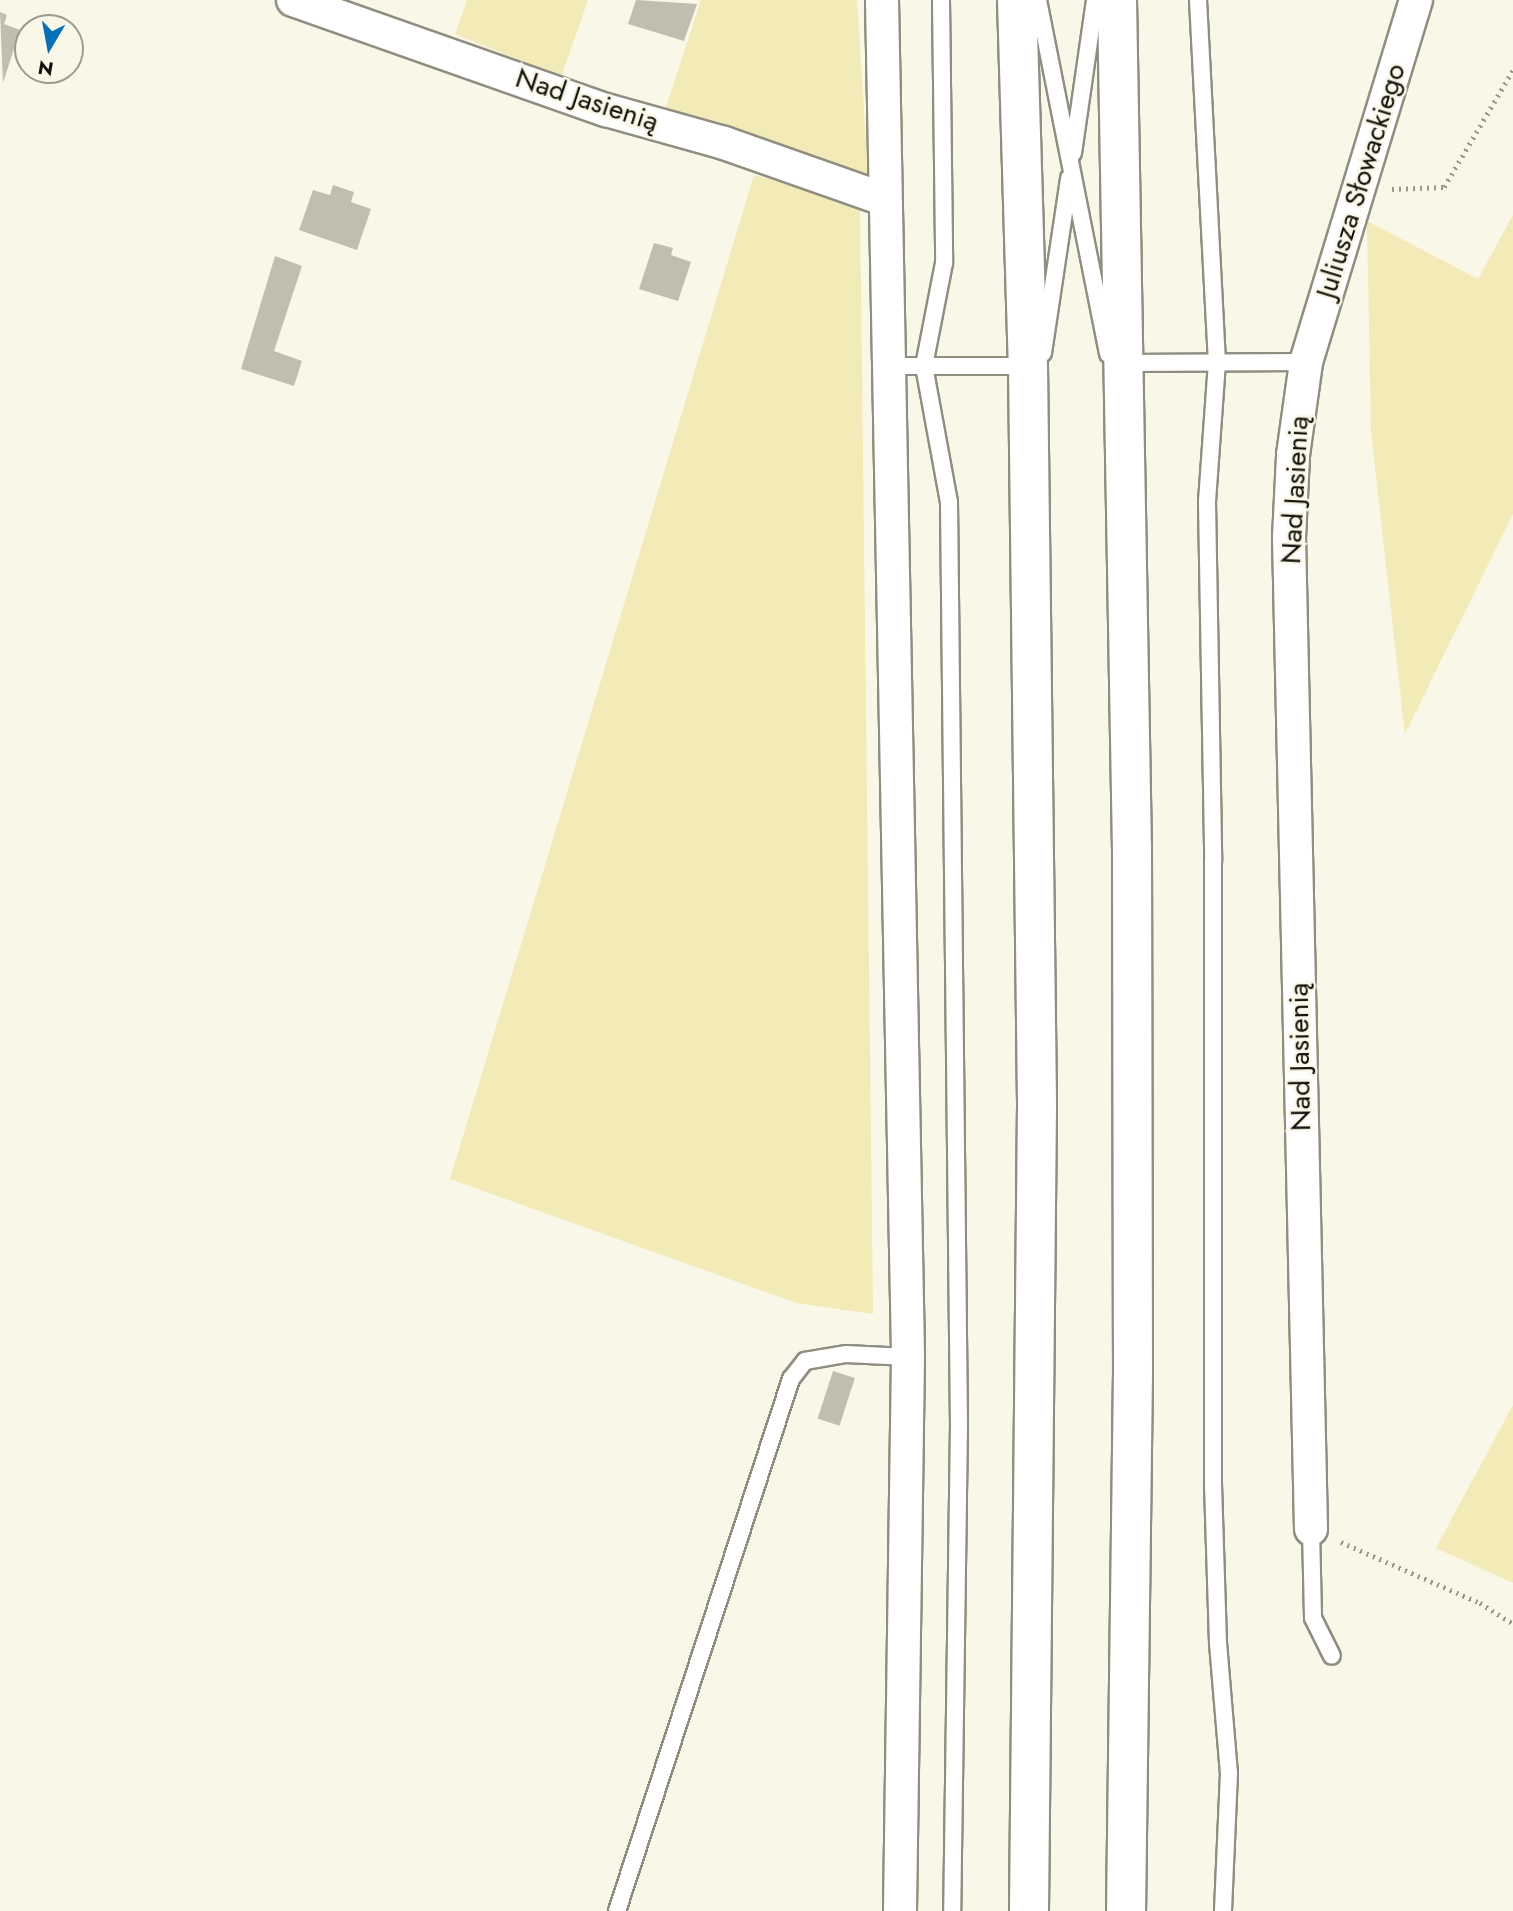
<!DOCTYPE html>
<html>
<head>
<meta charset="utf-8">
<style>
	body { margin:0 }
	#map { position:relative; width:1513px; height:1911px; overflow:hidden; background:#f9f7e7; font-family:Jost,sans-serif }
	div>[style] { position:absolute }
	.green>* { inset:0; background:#f2eab7 }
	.building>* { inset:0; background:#c1beaf; transform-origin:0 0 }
	.path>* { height:4.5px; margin-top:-2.25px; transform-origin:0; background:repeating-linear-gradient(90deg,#99988c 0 2px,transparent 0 7px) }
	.roads { filter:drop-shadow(2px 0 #908e80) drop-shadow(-2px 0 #908e80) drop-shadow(0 2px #908e80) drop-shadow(0 -2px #908e80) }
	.lane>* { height:16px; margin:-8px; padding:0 8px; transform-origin:8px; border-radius:8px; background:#fff }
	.street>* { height:32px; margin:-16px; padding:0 16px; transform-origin:16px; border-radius:16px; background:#fff }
	.highway>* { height:38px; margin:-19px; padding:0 19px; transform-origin:19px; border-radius:19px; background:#fff }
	span { translate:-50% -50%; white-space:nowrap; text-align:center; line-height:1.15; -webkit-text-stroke:5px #f9f7e7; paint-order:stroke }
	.street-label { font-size:28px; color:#12120c }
	.north { position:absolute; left:14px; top:14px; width:70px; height:70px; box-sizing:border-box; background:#f9f7e7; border:2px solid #9d9b8f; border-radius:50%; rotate:190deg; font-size:19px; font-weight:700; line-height:28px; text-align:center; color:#12120c }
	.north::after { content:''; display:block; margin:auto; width:24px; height:32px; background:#046fba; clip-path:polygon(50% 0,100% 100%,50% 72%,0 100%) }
</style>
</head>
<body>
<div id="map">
	<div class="green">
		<div style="clip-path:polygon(467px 0,588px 0,561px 77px,455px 34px)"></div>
		<div style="clip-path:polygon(701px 0,857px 0,868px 176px,665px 110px)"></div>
		<div style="clip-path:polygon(754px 175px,860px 204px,873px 1314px,796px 1303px,450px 1179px)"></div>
		<div style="clip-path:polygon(1513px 215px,1513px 514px,1405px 734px,1371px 432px,1367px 221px,1478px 279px)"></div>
		<div style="clip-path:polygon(1513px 1405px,1513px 1583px,1436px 1548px)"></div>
	</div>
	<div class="building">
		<div style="clip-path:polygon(636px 0,697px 4px,684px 41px,628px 24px)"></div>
		<div style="clip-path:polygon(0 12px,7px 15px,4px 24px,20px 30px,3px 83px)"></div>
		<div style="clip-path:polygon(333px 185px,354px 192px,351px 202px,371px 209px,357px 250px,299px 230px,313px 190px,330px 195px)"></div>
		<div style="clip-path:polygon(654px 243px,673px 248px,671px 255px,691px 262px,678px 301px,639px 289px)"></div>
		<div style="clip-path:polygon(275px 256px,302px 266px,274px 351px,302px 361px,294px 386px,241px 369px)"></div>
		<div style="left:833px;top:1371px;width:23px;height:50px;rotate:18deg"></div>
	</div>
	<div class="path">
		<div style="left:1392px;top:189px;width:52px;rotate:-2.2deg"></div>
		<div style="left:1444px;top:187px;width:136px;rotate:-59.5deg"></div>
		<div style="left:1341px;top:1542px;width:152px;rotate:23.7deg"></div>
		<div style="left:1480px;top:1603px;width:39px;rotate:32deg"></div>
	</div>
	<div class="roads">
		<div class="lane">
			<div style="left:941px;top:0;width:263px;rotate:89.3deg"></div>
			<div style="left:944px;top:263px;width:105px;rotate:101deg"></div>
			<div style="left:924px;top:366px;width:138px;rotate:79.6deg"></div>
			<div style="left:949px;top:502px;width:922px;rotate:89.38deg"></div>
			<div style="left:959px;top:1424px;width:487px;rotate:90.8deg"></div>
			<div style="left:1038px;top:0;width:361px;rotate:78.8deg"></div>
			<div style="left:1198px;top:0;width:362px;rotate:87deg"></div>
			<div style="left:1217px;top:362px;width:140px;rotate:94.1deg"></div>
			<div style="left:1207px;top:502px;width:359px;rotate:89deg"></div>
			<div style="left:1213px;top:861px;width:623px;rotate:90deg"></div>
			<div style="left:1213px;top:1484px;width:159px;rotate:88.2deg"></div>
			<div style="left:1218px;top:1643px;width:130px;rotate:85.2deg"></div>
			<div style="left:1229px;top:1773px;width:138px;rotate:92.5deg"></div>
			<div style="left:1073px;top:153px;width:155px;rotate:-81.8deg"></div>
			<div style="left:1043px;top:353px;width:177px;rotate:-81.5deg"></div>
			<div style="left:1125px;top:363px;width:181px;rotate:-0.3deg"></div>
			<div style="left:889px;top:366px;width:139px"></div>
			<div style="left:1311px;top:1529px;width:89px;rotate:88.7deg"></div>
			<div style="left:1313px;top:1618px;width:42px;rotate:63.4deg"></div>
			<div style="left:617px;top:1911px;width:560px;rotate:-71.89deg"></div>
			<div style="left:791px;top:1379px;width:23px;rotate:-52deg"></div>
			<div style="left:805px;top:1361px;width:42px;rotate:-9.7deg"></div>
			<div style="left:846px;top:1354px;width:62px;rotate:2.8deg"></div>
		</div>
		<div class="street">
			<div style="left:293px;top:0;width:332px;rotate:19.4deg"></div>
			<div style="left:606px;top:110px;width:123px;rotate:15.6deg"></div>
			<div style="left:724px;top:143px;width:169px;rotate:19.4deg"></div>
			<div style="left:882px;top:0;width:1357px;rotate:88.9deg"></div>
			<div style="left:908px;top:1357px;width:554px;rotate:90.83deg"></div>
			<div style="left:1311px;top:1529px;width:991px;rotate:-91.27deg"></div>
			<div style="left:1289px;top:538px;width:83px;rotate:-87.2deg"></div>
			<div style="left:1293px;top:455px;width:94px;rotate:-82deg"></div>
			<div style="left:1306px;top:362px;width:378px;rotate:-73.1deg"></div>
		</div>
		<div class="highway">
			<div style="left:1017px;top:0;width:366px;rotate:88.3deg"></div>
			<div style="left:1028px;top:366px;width:740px;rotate:89.3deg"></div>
			<div style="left:1037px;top:1106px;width:805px;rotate:90.57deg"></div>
			<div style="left:1117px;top:0;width:848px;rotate:88.99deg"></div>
			<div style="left:1132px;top:848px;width:524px;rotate:89.89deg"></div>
			<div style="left:1133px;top:1372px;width:539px;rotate:90.74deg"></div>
		</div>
	</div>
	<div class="street-label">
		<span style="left:587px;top:100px;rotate:18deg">Nad Jasienią</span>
		<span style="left:1361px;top:181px;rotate:-73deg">Juliusza Słowackiego</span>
		<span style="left:1295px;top:490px;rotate:-87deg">Nad Jasienią</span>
		<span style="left:1300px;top:1057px;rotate:-91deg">Nad Jasienią</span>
	</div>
	<div class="north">N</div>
</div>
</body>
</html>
